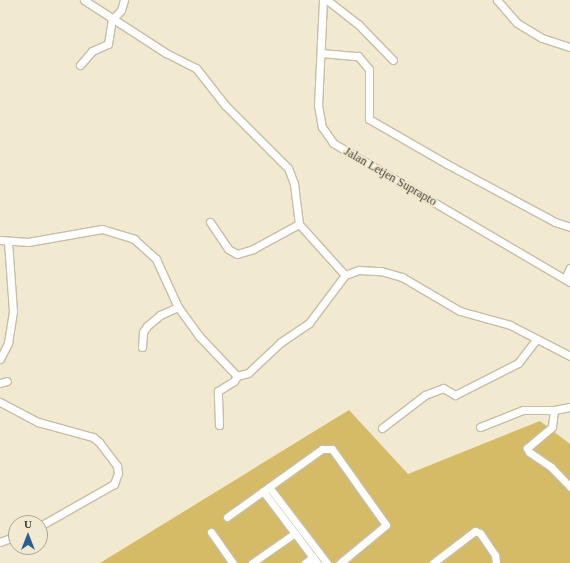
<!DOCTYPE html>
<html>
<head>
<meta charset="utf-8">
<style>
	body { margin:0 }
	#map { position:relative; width:570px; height:563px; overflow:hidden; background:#f2ead0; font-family:"Times New Roman",serif }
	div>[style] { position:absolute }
	.green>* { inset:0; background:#d6bb67 }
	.roads { filter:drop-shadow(1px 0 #c6bea6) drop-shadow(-1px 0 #c6bea6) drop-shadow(0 1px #c6bea6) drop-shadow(0 -1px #c6bea6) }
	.minor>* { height:7px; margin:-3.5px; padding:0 3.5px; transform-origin:3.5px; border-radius:3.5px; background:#fff }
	span { translate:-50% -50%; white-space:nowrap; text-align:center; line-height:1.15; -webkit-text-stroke:4px #f2ead0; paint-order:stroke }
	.street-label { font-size:12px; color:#403d33 }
	.north { position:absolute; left:8px; top:515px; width:40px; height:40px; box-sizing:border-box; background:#f2ead0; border:1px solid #aba591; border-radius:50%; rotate:0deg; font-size:11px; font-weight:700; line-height:16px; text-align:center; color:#403d33 }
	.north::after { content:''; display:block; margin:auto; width:14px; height:18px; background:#275e96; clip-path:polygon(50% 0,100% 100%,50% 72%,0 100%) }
</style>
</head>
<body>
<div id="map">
	<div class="green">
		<div style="clip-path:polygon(349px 410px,408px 474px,540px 421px,570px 444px,570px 563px,100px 563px)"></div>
	</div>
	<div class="roads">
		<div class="minor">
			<div style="left:84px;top:0;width:98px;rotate:32.9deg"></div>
			<div style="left:166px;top:53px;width:34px;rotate:27deg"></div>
			<div style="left:196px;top:68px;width:47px;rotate:51.9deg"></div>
			<div style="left:225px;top:105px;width:89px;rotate:45deg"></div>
			<div style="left:288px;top:168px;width:17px;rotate:69deg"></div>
			<div style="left:294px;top:184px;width:40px;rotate:82.9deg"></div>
			<div style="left:299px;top:224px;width:69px;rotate:48deg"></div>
			<div style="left:323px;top:0;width:105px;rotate:92.7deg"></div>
			<div style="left:318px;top:105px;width:22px;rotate:80deg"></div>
			<div style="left:322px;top:127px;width:19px;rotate:55deg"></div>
			<div style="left:333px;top:143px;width:275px;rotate:30.4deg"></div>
			<div style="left:327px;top:0;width:39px;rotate:38deg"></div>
			<div style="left:358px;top:24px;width:50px;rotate:45.8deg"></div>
			<div style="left:497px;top:0;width:30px;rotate:49deg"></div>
			<div style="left:517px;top:23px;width:29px;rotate:31deg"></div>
			<div style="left:542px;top:38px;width:29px;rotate:18deg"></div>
			<div style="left:321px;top:53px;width:37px;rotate:5deg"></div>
			<div style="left:358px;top:56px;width:17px;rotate:50deg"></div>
			<div style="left:369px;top:69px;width:50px;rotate:90deg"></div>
			<div style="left:369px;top:119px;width:90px;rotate:30deg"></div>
			<div style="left:447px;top:164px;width:123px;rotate:28.2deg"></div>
			<div style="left:555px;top:222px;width:16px;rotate:18deg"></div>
			<div style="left:80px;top:65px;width:18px;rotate:-49deg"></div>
			<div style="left:92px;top:51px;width:17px;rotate:-24deg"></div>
			<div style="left:108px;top:44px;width:24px;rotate:-81deg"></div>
			<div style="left:112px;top:20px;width:13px;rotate:-48deg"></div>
			<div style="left:121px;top:10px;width:10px;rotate:-73deg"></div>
			<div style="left:210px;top:222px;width:32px;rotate:56deg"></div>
			<div style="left:228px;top:249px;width:10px;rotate:29deg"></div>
			<div style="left:237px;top:254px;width:17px;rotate:-17deg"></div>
			<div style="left:253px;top:249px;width:52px;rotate:-28.5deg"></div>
			<div style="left:0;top:240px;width:28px;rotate:4deg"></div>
			<div style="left:28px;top:242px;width:75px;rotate:-10deg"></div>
			<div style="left:102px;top:229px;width:34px;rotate:17deg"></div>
			<div style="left:134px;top:239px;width:30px;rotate:42deg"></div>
			<div style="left:156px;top:259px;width:53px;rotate:65.4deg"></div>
			<div style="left:178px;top:307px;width:36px;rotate:54deg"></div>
			<div style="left:199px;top:336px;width:55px;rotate:46.5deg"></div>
			<div style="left:237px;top:376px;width:11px;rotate:-15deg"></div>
			<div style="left:248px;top:373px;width:45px;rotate:-43.2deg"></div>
			<div style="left:281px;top:342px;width:34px;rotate:-34deg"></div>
			<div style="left:309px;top:323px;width:60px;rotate:-53.1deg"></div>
			<div style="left:345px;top:275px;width:15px;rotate:-20deg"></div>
			<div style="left:359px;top:270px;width:22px;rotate:3deg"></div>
			<div style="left:381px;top:271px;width:22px;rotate:16deg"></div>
			<div style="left:402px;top:277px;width:67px;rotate:30.4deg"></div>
			<div style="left:460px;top:311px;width:52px;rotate:15.6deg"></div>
			<div style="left:510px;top:325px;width:68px;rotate:27.3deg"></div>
			<div style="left:565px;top:279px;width:12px;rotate:-66deg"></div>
			<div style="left:142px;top:347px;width:15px;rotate:-86deg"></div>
			<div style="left:143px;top:332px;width:7px;rotate:-56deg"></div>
			<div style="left:147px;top:326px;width:17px;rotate:-40deg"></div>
			<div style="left:160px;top:315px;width:20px;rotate:-24deg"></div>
			<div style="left:0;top:359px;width:18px;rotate:-63deg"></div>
			<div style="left:8px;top:343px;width:32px;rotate:-81deg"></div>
			<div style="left:13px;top:311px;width:69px;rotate:-94.1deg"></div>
			<div style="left:0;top:383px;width:7px;rotate:-16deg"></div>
			<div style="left:0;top:402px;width:43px;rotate:27.8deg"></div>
			<div style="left:38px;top:422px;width:57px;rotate:15.3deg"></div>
			<div style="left:93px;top:437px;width:8px;rotate:40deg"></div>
			<div style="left:99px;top:442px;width:30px;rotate:53deg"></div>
			<div style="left:117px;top:466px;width:7px;rotate:82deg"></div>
			<div style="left:118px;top:473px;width:12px;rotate:110deg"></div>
			<div style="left:114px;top:484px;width:85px;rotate:150.4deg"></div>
			<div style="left:554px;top:410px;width:17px;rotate:97deg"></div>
			<div style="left:552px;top:427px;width:33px;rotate:140deg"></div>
			<div style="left:527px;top:448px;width:4px;rotate:63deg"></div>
			<div style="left:529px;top:452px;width:27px;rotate:34deg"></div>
			<div style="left:551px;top:467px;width:28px;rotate:46deg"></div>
			<div style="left:219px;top:425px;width:34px;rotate:-92deg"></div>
			<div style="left:218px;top:391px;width:19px;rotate:-32deg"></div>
			<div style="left:234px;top:381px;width:6px;rotate:-59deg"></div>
			<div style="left:480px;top:427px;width:46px;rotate:-21.6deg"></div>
			<div style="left:523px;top:410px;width:31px"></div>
			<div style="left:554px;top:410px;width:16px;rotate:-11deg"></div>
			<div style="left:382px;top:428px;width:54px;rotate:-37.5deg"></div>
			<div style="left:425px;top:395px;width:19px;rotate:-21deg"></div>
			<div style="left:443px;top:388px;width:14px;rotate:30deg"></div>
			<div style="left:455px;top:395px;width:71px;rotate:-26.9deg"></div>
			<div style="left:518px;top:363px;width:29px;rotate:-52deg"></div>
			<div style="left:269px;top:487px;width:96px;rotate:52.7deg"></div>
			<div style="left:263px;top:491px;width:90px;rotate:53.1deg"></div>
			<div style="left:227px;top:517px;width:117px;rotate:-35.6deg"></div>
			<div style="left:322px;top:449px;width:10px"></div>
			<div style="left:332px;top:449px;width:93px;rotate:54.6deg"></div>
			<div style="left:386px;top:525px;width:60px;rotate:140.4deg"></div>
			<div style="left:211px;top:532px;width:38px;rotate:55deg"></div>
			<div style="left:0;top:542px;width:17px;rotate:-21deg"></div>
			<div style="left:252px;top:563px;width:52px;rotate:-34.9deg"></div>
			<div style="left:305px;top:563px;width:10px;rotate:-37deg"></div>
			<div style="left:433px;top:563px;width:53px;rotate:-37.3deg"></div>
			<div style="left:475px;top:531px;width:5px;rotate:22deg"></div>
			<div style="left:480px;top:533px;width:27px;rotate:56deg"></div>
			<div style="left:495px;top:555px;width:8px;rotate:83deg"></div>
		</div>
	</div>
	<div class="street-label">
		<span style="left:390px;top:177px;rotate:30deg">Jalan Letjen Suprapto</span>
	</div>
	<div class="north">U</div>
</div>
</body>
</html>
